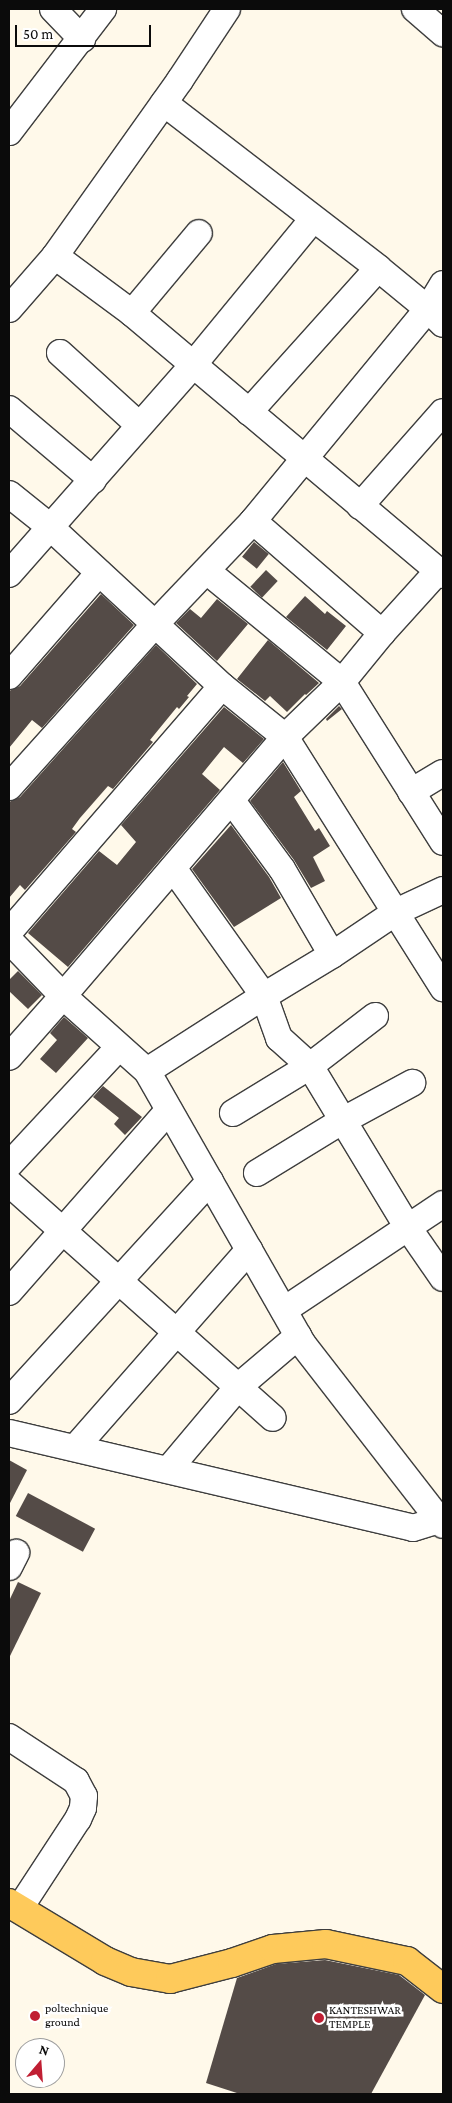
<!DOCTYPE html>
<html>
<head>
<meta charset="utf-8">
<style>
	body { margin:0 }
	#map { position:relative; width:452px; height:2103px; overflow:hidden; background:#fff9ea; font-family:"Crimson Pro",serif }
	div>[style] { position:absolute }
	.building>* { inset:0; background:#544b47; transform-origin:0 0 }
	.roads { filter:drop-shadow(1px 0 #3e3e3e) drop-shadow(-1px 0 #3e3e3e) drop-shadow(0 1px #3e3e3e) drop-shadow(0 -1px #3e3e3e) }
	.minor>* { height:26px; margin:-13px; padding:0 13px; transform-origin:13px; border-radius:13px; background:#fff }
	.major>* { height:28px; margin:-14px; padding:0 14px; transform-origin:14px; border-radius:14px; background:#feca5b }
	.dots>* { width:14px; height:14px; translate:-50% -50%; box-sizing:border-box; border:2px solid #fff; border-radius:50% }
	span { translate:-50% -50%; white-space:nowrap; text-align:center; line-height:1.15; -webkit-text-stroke:5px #fff; paint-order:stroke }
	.poi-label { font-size:12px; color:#0b0b0b }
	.left { translate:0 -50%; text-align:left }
	.frame { position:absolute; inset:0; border:10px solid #0b0b0b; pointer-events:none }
	.north { position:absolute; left:15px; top:2038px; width:50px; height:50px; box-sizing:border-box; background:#fff; border:1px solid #9d9d9d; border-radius:50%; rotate:18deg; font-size:14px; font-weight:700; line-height:20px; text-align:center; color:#0b0b0b }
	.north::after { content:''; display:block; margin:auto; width:18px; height:22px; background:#c01f33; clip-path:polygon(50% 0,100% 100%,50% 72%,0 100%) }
	.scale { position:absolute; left:15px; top:25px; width:136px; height:22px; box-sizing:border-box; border:2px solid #0b0b0b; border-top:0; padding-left:6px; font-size:15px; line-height:18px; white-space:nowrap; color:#0b0b0b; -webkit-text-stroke:4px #fff; paint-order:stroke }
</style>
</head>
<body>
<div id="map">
	<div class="building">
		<div style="left:254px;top:542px;width:19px;height:19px;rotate:39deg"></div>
		<div style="left:266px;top:570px;width:16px;height:23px;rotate:43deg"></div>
		<div style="clip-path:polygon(101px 594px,134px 625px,42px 728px,32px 720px,9px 748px,9px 691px,20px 686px)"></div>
		<div style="clip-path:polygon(305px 596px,325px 614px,327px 611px,346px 626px,327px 650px,286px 617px)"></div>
		<div style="clip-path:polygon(217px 599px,248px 624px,217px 661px,176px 623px,190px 609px,201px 618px)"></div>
		<div style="clip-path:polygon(268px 640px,319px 683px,306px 695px,305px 694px,287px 712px,270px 696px,265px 701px,237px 679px)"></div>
		<div style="clip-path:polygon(156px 645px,197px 684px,187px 696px,189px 697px,179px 709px,177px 707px,150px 740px,153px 742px,113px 789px,108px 786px,80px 818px,72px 829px,76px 832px,25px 890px,20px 885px,9px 898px,9px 802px,20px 797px)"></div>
		<div style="clip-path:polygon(339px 706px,342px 709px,327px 721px,326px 719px)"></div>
		<div style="clip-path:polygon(224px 707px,264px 739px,243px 763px,224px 747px,202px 774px,220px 790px,68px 967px,28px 933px,99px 851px,117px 865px,136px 842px,121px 825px)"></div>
		<div style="clip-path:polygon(283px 762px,301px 791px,294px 797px,315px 831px,319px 828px,330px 846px,313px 857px,325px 881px,311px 888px,294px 860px,250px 801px)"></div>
		<div style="clip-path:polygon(231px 825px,269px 877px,281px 898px,234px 927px,192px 869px)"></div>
		<div style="clip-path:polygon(18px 971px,42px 995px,28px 1009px,9px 991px,9px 980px)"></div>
		<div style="clip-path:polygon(64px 1017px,88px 1038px,56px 1073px,40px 1059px,57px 1040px,50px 1033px)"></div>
		<div style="clip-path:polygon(103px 1086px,142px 1117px,125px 1135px,114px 1124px,119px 1118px,93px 1097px)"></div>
		<div style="clip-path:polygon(9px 1460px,27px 1470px,9px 1505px)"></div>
		<div style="left:28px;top:1493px;width:76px;height:26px;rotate:28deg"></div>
		<div style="clip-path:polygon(18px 1582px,41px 1593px,9px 1658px,9px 1601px)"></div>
		<div style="clip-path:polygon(325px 1960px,399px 1975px,425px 1995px,371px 2094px,240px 2094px,206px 2083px,237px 1978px,276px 1964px)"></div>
	</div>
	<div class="roads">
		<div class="minor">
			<div style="left:53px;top:9px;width:42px;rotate:46deg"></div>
			<div style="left:415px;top:9px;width:37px;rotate:41deg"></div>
			<div style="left:164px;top:103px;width:270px;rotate:37.6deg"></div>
			<div style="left:378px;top:268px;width:65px;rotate:39.4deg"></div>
			<div style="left:428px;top:309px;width:29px;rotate:-59deg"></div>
			<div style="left:9px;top:132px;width:155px;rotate:-52.6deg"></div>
			<div style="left:55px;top:256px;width:96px;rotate:36.5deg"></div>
			<div style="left:132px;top:313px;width:407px;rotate:40.1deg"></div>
			<div style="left:9px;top:309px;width:70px;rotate:-49deg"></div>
			<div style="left:55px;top:256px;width:216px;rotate:-54.6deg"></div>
			<div style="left:180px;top:80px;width:85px;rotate:-56.5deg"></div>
			<div style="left:132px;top:313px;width:104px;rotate:-50.1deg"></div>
			<div style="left:60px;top:353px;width:107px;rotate:42.3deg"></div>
			<div style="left:9px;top:409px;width:110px;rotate:40.2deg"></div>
			<div style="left:249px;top:412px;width:193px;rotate:-48.1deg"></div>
			<div style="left:9px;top:494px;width:51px;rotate:38.7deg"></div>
			<div style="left:49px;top:526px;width:236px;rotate:42.8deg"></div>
			<div style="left:222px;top:686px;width:81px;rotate:39deg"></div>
			<div style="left:285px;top:737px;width:297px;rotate:57.8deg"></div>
			<div style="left:360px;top:506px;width:125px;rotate:-48.6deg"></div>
			<div style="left:253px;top:521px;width:171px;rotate:41deg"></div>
			<div style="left:382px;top:633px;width:84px;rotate:-47.9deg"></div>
			<div style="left:208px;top:572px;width:173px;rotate:39.4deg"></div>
			<div style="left:342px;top:682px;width:189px;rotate:57.7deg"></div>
			<div style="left:9px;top:574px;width:278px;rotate:-48.6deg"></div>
			<div style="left:193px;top:365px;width:189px;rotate:-50.6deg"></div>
			<div style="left:382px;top:633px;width:63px;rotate:129.2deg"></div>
			<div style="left:342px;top:682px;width:79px;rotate:136deg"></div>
			<div style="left:285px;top:737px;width:341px;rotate:130.6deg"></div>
			<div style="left:63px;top:996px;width:113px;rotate:41.8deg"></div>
			<div style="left:147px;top:1071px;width:313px;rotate:60.3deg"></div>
			<div style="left:302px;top:1343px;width:230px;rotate:52.2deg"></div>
			<div style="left:9px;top:676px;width:137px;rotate:-48.9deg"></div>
			<div style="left:9px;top:787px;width:220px;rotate:-48.1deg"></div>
			<div style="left:156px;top:623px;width:141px;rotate:-46.4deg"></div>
			<div style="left:253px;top:521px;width:275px;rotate:-50.5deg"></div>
			<div style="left:428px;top:309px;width:21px;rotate:45deg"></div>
			<div style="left:411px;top:792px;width:37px;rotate:-31deg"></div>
			<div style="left:232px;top:801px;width:84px;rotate:53.7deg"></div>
			<div style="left:282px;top:869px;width:99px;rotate:59.8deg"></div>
			<div style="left:173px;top:868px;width:157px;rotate:54.6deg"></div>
			<div style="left:264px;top:996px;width:79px;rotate:-31.1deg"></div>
			<div style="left:332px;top:955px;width:77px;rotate:-33.9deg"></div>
			<div style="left:396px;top:912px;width:52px;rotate:-25.1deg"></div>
			<div style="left:9px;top:932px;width:325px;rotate:-49.1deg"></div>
			<div style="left:9px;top:940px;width:78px;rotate:46deg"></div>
			<div style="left:63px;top:996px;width:81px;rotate:131.5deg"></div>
			<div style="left:147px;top:1071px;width:139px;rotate:-32.7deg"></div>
			<div style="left:264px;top:996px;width:45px;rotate:70.3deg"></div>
			<div style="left:279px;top:1038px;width:42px;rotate:42.1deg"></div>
			<div style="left:310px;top:1066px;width:187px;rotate:58.8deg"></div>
			<div style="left:407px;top:1226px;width:63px;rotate:55.3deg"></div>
			<div style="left:233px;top:1113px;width:90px;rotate:-31.4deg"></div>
			<div style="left:310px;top:1066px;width:82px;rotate:-37.6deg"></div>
			<div style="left:9px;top:1165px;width:161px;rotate:-47deg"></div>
			<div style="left:257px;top:1173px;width:100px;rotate:-31.5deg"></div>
			<div style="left:342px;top:1121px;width:80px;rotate:-28.5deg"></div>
			<div style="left:9px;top:1183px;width:353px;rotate:41.7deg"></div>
			<div style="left:9px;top:1292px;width:242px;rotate:-48.7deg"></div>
			<div style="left:284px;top:1310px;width:191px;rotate:-33.7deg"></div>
			<div style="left:9px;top:1401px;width:298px;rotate:-47.6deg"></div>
			<div style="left:9px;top:1433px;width:415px;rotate:13.2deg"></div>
			<div style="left:413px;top:1528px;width:31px;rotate:-17deg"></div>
			<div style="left:75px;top:1448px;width:264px;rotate:-48.7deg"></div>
			<div style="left:168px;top:1470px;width:109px;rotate:-49.9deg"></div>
			<div style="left:238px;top:1387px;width:79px;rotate:-40.4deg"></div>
			<div style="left:9px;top:1567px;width:16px;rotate:-63deg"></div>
			<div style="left:9px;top:1737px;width:80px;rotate:33.3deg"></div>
			<div style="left:76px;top:1781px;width:17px;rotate:62deg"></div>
			<div style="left:84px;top:1796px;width:12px;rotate:95deg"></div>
			<div style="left:83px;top:1808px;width:12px;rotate:114deg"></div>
			<div style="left:78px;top:1819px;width:108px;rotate:123.2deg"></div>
		</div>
		<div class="major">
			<div style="left:9px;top:1903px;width:112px;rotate:31.1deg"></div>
			<div style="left:105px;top:1961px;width:28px;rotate:23deg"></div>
			<div style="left:131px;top:1972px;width:40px;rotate:10deg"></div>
			<div style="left:170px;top:1979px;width:64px;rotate:-14.5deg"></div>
			<div style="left:232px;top:1963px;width:43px;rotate:-18.9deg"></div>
			<div style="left:273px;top:1949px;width:53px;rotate:-5.4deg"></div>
			<div style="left:326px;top:1944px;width:83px;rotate:11.9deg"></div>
			<div style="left:407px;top:1961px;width:46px;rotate:37.9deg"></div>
		</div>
	</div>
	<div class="dots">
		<div style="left:35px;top:2016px;background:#c01f33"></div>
		<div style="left:319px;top:2018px;background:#c01f33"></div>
	</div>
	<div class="poi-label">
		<span class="left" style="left:45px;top:2016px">poltechnique<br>ground</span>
		<span class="left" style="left:329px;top:2018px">KANTESHWAR<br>TEMPLE</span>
	</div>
	<div class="frame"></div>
	<div class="north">N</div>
	<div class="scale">50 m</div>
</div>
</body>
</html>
